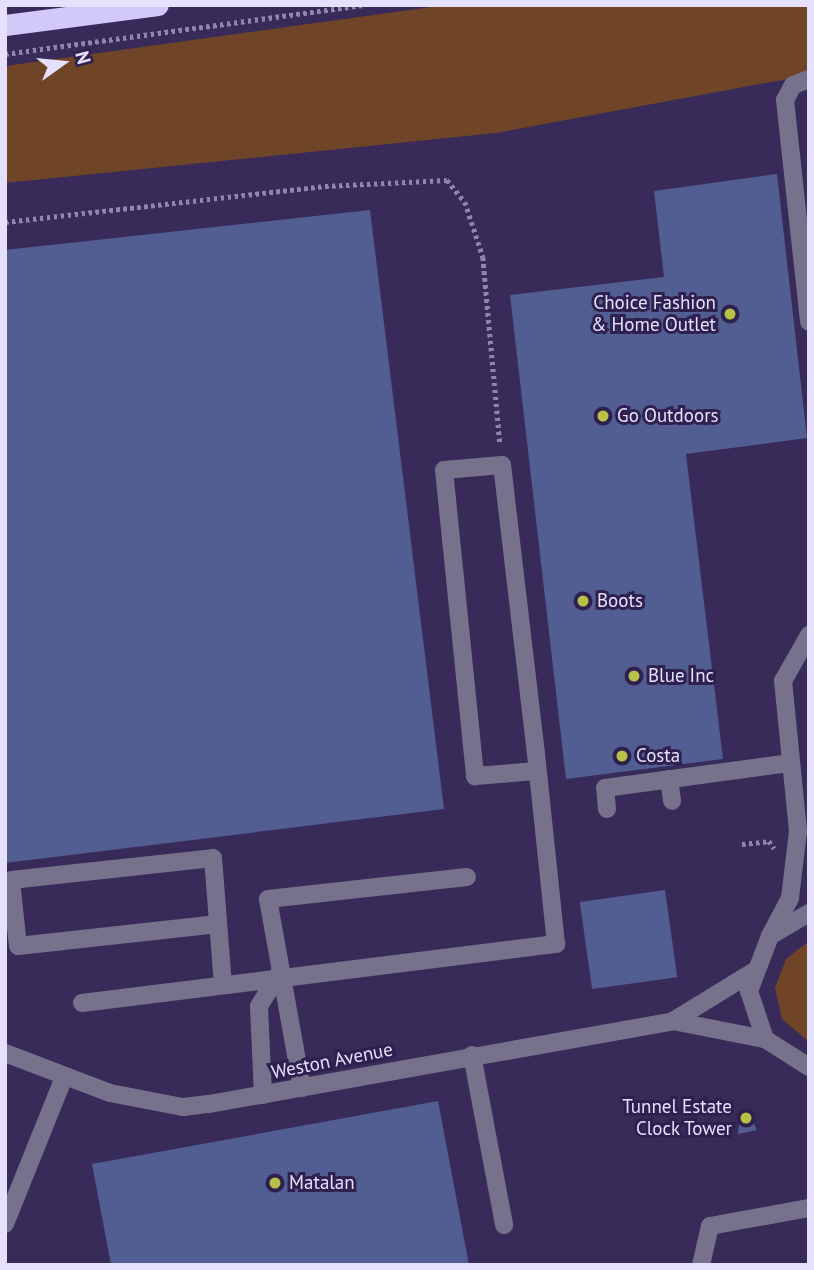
<!DOCTYPE html>
<html>
<head>
<meta charset="utf-8">
<style>
	body { margin:0 }
	#map { position:relative; width:814px; height:1270px; overflow:hidden; background:#382b5a; font-family:"PT Sans",sans-serif }
	div>[style] { position:absolute }
	.green>* { inset:0; background:#704427 }
	.building>* { inset:0; background:#525d91; transform-origin:0 0 }
	.path>* { height:4.5px; margin-top:-2.25px; transform-origin:0; background:repeating-linear-gradient(90deg,#8f86ad 0 3.5px,transparent 0 7px) }
	.minor>* { height:18px; margin:-9px; padding:0 9px; transform-origin:9px; border-radius:9px; background:#77728b }
	.highway>* { height:21px; margin:-10.5px; padding:0 10.5px; transform-origin:10.5px; border-radius:10.5px; background:#d2c9f9 }
	.dots>* { width:19px; height:19px; translate:-50% -50%; box-sizing:border-box; border:4px solid #2e204f; border-radius:50% }
	span { translate:-50% -50%; white-space:nowrap; text-align:center; line-height:1.15; -webkit-text-stroke:6px #2e204f; paint-order:stroke }
	.poi-label { font-size:19px; color:#e5e0fe }
	.right { translate:-100% -50%; text-align:right }
	.left { translate:0 -50%; text-align:left }
	.street-label { font-size:19px; color:#e5e0fe }
	.frame { position:absolute; inset:0; border:7px solid #e5e0fe; pointer-events:none }
	.north { position:absolute; left:28px; top:28px; width:70px; height:70px; -webkit-text-stroke:5px #2e204f; paint-order:stroke; rotate:75deg; font-size:19px; font-weight:700; line-height:28px; text-align:center; color:#e5e0fe }
	.north::after { content:''; display:block; margin:auto; width:24px; height:32px; background:#e5e0fe; clip-path:polygon(50% 0,100% 100%,50% 72%,0 100%) }
</style>
</head>
<body>
<div id="map">
	<div class="green">
		<div style="clip-path:polygon(446px 5px,809px 5px,809px 75px,496px 133px,5px 183px,5px 66px)"></div>
		<div style="clip-path:polygon(809px 941px,809px 1042px,782px 1019px,775px 988px,786px 959px)"></div>
	</div>
	<div class="building">
		<div style="clip-path:polygon(777px 174px,807px 438px,686px 454px,723px 759px,566px 779px,510px 295px,664px 277px,654px 191px)"></div>
		<div style="clip-path:polygon(370px 210px,444px 809px,5px 863px,5px 250px)"></div>
		<div style="left:665px;top:890px;width:88px;height:86px;rotate:82deg"></div>
		<div style="clip-path:polygon(438px 1101px,469px 1265px,111px 1265px,92px 1164px)"></div>
		<div style="clip-path:polygon(747px 1110px,757px 1130px,738px 1134px,741px 1111px)"></div>
	</div>
	<div class="path">
		<div style="left:5px;top:54px;width:363px;rotate:-7.8deg"></div>
		<div style="left:5px;top:222px;width:322px;rotate:-6.4deg"></div>
		<div style="left:325px;top:186px;width:122px;rotate:-2.8deg"></div>
		<div style="left:447px;top:180px;width:28px;rotate:51deg"></div>
		<div style="left:465px;top:202px;width:58px;rotate:71.9deg"></div>
		<div style="left:483px;top:257px;width:187px;rotate:84.8deg"></div>
		<div style="left:742px;top:844px;width:27px;rotate:-6deg"></div>
		<div style="left:769px;top:841px;width:9px;rotate:54deg"></div>
	</div>
	<div class="minor">
		<div style="left:809px;top:79px;width:17px;rotate:159deg"></div>
		<div style="left:793px;top:85px;width:17px;rotate:118deg"></div>
		<div style="left:785px;top:100px;width:223px;rotate:83.8deg"></div>
		<div style="left:669px;top:779px;width:22px;rotate:82deg"></div>
		<div style="left:607px;top:809px;width:21px;rotate:-95deg"></div>
		<div style="left:605px;top:788px;width:186px;rotate:-7.7deg"></div>
		<div style="left:809px;top:913px;width:45px;rotate:149.5deg"></div>
		<div style="left:770px;top:936px;width:59px;rotate:110.9deg"></div>
		<div style="left:749px;top:991px;width:51px;rotate:71.6deg"></div>
		<div style="left:765px;top:1039px;width:52px;rotate:32.5deg"></div>
		<div style="left:218px;top:924px;width:201px;rotate:173.7deg"></div>
		<div style="left:18px;top:946px;width:66px;rotate:-96.1deg"></div>
		<div style="left:11px;top:880px;width:203px;rotate:-6.2deg"></div>
		<div style="left:213px;top:858px;width:127px;rotate:85.5deg"></div>
		<div style="left:770px;top:936px;width:43px;rotate:-62.2deg"></div>
		<div style="left:790px;top:898px;width:67px;rotate:-83.2deg"></div>
		<div style="left:798px;top:831px;width:151px;rotate:-95.7deg"></div>
		<div style="left:783px;top:681px;width:53px;rotate:-60.5deg"></div>
		<div style="left:82px;top:1003px;width:478px;rotate:-7.1deg"></div>
		<div style="left:556px;top:944px;width:191px;rotate:-96deg"></div>
		<div style="left:536px;top:754px;width:291px;rotate:-96.7deg"></div>
		<div style="left:502px;top:465px;width:58px;rotate:175.1deg"></div>
		<div style="left:444px;top:470px;width:308px;rotate:84.2deg"></div>
		<div style="left:475px;top:776px;width:62px;rotate:-4.6deg"></div>
		<div style="left:673px;top:1021px;width:94px;rotate:11.1deg"></div>
		<div style="left:5px;top:1053px;width:112px;rotate:20.9deg"></div>
		<div style="left:110px;top:1093px;width:74px;rotate:10.9deg"></div>
		<div style="left:183px;top:1107px;width:26px;rotate:-7deg"></div>
		<div style="left:209px;top:1104px;width:471px;rotate:-10.1deg"></div>
		<div style="left:673px;top:1021px;width:92px;rotate:-31.6deg"></div>
		<div style="left:472px;top:1055px;width:173px;rotate:79.3deg"></div>
		<div style="left:302px;top:1088px;width:192px;rotate:-100.2deg"></div>
		<div style="left:268px;top:899px;width:200px;rotate:-6.3deg"></div>
		<div style="left:263px;top:1095px;width:89px;rotate:-92.6deg"></div>
		<div style="left:259px;top:1006px;width:38px;rotate:-58deg"></div>
		<div style="left:5px;top:1224px;width:158px;rotate:-68.1deg"></div>
		<div style="left:701px;top:1265px;width:40px;rotate:-77deg"></div>
		<div style="left:710px;top:1226px;width:101px;rotate:-10.3deg"></div>
	</div>
	<div class="highway">
		<div style="left:5px;top:25px;width:154px;rotate:-7.4deg"></div>
	</div>
	<div class="dots">
		<div style="left:730px;top:314px;background:#b7c148"></div>
		<div style="left:603px;top:416px;background:#b7c148"></div>
		<div style="left:583px;top:601px;background:#b7c148"></div>
		<div style="left:634px;top:676px;background:#b7c148"></div>
		<div style="left:622px;top:756px;background:#b7c148"></div>
		<div style="left:746px;top:1118px;background:#b7c148"></div>
		<div style="left:275px;top:1183px;background:#b7c148"></div>
	</div>
	<div class="poi-label">
		<span class="right" style="left:716px;top:314px">Choice Fashion<br>&amp; Home Outlet</span>
		<span class="left" style="left:617px;top:416px">Go Outdoors</span>
		<span class="left" style="left:597px;top:601px">Boots</span>
		<span class="left" style="left:648px;top:676px">Blue Inc</span>
		<span class="left" style="left:636px;top:756px">Costa</span>
		<span class="right" style="left:732px;top:1118px">Tunnel Estate<br>Clock Tower</span>
		<span class="left" style="left:289px;top:1183px">Matalan</span>
	</div>
	<div class="street-label">
		<span style="left:332px;top:1061px;rotate:-11deg">Weston Avenue</span>
	</div>
	<div class="frame"></div>
	<div class="north">N</div>
</div>
</body>
</html>
